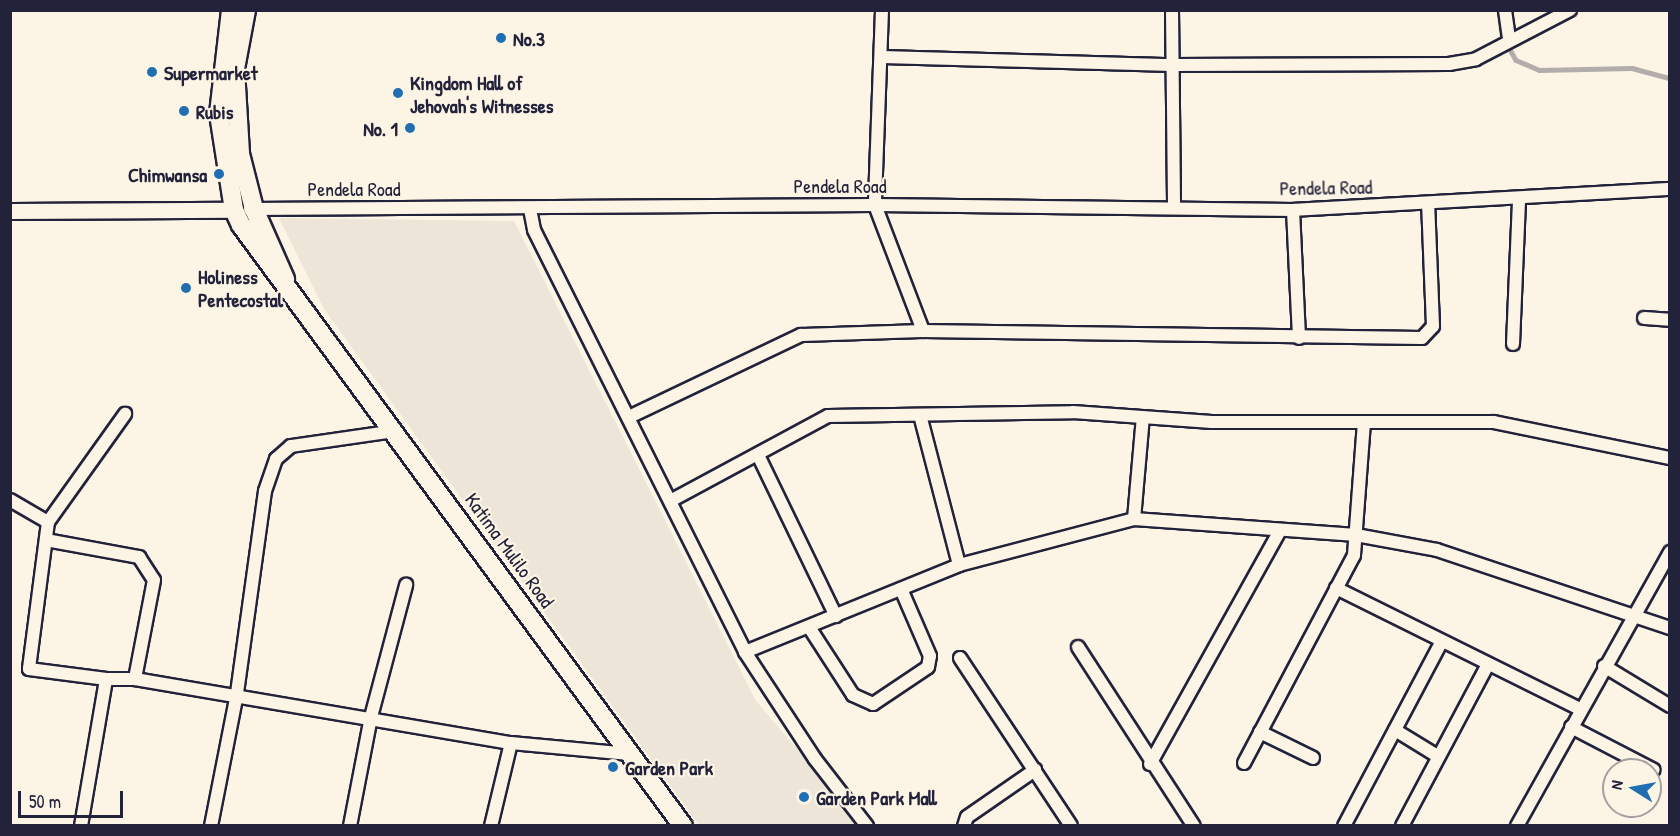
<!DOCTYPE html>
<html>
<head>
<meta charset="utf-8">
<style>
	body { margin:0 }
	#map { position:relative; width:1680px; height:836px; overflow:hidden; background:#fcf5e5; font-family:"Patrick Hand",sans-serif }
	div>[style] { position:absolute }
	.built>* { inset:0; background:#ece5d8 }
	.stream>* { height:4.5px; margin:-2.25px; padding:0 2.25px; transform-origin:2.25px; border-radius:2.25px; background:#b2adab }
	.roads { filter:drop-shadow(2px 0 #22223b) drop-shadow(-2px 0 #22223b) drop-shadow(0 2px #22223b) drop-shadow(0 -2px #22223b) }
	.minor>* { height:12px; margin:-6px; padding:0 6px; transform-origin:6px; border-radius:6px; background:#fcf5e5 }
	.tertiary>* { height:15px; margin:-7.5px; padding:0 7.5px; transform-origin:7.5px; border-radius:7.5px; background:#fcf5e5 }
	.secondary>* { height:18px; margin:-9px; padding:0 9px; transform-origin:9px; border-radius:9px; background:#fcf5e5 }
	.dots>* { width:16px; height:16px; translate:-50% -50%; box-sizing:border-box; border:3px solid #fcf5e5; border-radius:50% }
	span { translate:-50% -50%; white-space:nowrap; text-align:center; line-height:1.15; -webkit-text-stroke:4.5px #fcf5e5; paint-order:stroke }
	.poi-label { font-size:20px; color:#22223b; font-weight:700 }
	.left { translate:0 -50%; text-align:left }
	.right { translate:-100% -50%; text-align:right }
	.street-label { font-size:20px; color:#22223b }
	.frame { position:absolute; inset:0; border:12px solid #22223b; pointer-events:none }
	.north { position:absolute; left:1602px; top:758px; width:60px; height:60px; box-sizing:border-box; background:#fcf5e5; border:2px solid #a5a1a1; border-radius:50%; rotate:281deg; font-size:16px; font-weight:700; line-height:24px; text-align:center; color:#22223b }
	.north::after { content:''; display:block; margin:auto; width:21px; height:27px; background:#1f6fb2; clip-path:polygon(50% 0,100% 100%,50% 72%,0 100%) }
	.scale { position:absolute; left:18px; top:791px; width:105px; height:27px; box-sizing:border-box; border:3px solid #22223b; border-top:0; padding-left:8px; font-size:18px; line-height:21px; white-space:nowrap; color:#22223b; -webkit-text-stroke:4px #fcf5e5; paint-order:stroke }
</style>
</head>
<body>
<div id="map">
	<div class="built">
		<div style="clip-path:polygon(279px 218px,514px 221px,756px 701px,862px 825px,699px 825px,324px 309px)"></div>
	</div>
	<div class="stream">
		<div style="left:1499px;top:10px;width:24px;rotate:83deg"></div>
		<div style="left:1507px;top:44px;width:18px;rotate:61deg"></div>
		<div style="left:1516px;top:60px;width:25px;rotate:23deg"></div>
		<div style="left:1539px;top:70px;width:93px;rotate:-1.2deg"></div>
		<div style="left:1632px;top:68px;width:39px;rotate:15deg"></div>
	</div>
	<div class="roads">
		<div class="minor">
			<div style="left:882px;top:10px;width:195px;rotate:92.1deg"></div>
			<div style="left:875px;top:205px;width:135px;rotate:69.1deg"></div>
			<div style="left:923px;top:331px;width:499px;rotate:0.8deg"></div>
			<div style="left:1422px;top:338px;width:16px;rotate:-47deg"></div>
			<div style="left:1433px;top:326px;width:122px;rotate:-92.3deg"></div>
			<div style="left:1172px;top:10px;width:198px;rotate:89.4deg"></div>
			<div style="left:1505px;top:10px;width:28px;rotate:82deg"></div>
			<div style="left:882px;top:57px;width:291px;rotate:1.6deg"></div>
			<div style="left:1173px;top:65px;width:276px;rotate:-0.2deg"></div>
			<div style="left:1449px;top:64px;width:27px;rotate:-10deg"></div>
			<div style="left:1476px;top:59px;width:106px;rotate:-27.5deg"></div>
			<div style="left:250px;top:209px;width:625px;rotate:-0.37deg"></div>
			<div style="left:875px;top:205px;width:418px;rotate:0.7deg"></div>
			<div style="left:1293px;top:210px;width:378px;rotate:-3.2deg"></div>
			<div style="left:530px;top:209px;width:21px;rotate:79deg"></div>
			<div style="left:534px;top:230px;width:472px;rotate:63.4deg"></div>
			<div style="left:745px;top:652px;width:128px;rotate:56.8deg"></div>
			<div style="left:815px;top:759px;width:85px;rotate:52.2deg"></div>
			<div style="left:1293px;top:210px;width:128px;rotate:87.3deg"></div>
			<div style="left:1644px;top:318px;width:26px;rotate:4deg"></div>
			<div style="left:1513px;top:344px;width:145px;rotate:-87.6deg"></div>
			<div style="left:920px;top:415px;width:155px;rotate:75.4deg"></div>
			<div style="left:629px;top:417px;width:191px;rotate:-25.5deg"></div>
			<div style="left:801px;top:335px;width:122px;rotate:-1.9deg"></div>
			<div style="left:758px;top:455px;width:179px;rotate:64.2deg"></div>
			<div style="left:10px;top:500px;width:44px;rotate:30.1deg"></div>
			<div style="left:48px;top:522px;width:148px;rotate:97.4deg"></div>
			<div style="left:29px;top:669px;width:78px;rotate:7.4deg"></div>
			<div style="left:672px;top:500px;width:177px;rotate:-28.3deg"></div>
			<div style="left:828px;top:416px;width:245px;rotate:-0.9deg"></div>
			<div style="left:1073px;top:412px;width:139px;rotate:4.1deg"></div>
			<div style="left:1212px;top:422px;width:282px"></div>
			<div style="left:1494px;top:422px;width:180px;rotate:11.6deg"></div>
			<div style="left:1134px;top:519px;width:102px;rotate:-85deg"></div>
			<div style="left:48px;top:522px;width:133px;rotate:-54.5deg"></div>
			<div style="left:46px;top:540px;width:95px;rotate:10.4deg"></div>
			<div style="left:139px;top:557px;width:27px;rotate:57deg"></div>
			<div style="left:154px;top:580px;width:101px;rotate:100.9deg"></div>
			<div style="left:135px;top:679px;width:381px;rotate:9.7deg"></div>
			<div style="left:511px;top:743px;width:119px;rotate:5.3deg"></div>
			<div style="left:1336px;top:588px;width:272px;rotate:26.4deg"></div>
			<div style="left:809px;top:627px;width:81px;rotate:57.1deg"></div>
			<div style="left:853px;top:695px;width:22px;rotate:24deg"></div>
			<div style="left:873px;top:704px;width:66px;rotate:-33.9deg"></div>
			<div style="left:928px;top:667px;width:11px;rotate:-80deg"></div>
			<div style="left:930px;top:656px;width:73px;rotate:-113.4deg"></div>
			<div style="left:1078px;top:647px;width:213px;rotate:57.1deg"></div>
			<div style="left:745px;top:652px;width:231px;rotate:-22.1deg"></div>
			<div style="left:959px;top:565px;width:181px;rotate:-14.7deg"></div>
			<div style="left:1134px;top:519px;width:223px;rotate:4.1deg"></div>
			<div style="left:1356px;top:535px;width:82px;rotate:10.5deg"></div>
			<div style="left:1437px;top:550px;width:246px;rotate:18.5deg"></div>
			<div style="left:960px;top:658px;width:201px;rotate:56.5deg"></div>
			<div style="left:1604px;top:666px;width:77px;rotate:31.2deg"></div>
			<div style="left:1571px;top:727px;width:93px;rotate:27.4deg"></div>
			<div style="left:1395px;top:730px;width:48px;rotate:31.4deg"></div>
			<div style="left:1260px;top:732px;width:59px;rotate:26.1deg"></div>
			<div style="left:1244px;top:763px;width:235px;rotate:-62.1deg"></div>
			<div style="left:1354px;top:555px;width:133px;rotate:-85.7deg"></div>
			<div style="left:1150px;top:764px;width:268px;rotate:-60.9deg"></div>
			<div style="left:81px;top:826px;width:149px;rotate:-80.3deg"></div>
			<div style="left:106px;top:679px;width:29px"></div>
			<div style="left:211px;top:826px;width:136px;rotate:-78.9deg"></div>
			<div style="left:237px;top:693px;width:204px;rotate:-82.1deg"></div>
			<div style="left:265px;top:491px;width:34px;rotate:-71deg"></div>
			<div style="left:276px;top:459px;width:20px;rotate:-41deg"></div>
			<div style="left:291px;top:446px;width:105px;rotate:-8.2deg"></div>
			<div style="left:350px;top:826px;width:111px;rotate:-79.1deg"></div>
			<div style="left:371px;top:717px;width:137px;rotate:-75.1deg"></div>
			<div style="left:491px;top:826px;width:85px;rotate:-76.5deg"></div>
			<div style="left:964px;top:826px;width:9px;rotate:-72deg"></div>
			<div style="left:967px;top:817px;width:83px;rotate:-34.7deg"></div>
			<div style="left:1344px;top:826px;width:209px;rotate:-62.1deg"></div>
			<div style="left:1402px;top:826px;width:183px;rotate:-62deg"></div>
			<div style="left:1517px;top:826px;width:314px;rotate:-60.8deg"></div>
		</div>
		<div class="tertiary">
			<div style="left:10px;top:211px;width:224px;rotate:-0.3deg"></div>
		</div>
		<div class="secondary">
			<div style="left:231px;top:10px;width:105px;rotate:96.6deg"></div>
			<div style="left:219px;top:114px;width:97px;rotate:81.1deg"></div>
			<div style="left:234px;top:210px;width:17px;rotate:65deg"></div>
			<div style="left:241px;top:225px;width:746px;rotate:53.67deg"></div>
			<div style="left:246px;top:10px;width:60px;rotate:100.6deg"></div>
			<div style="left:235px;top:69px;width:85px;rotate:86.6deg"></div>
			<div style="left:240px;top:154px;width:57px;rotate:75.7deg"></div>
			<div style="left:254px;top:209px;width:77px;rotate:66.1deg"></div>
		</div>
	</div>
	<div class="dots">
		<div style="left:501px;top:38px;background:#1f6fb2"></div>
		<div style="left:152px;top:72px;background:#1f6fb2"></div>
		<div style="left:398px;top:93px;background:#1f6fb2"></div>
		<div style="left:184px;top:111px;background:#1f6fb2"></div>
		<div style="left:410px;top:128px;background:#1f6fb2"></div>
		<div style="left:219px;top:174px;background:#1f6fb2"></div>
		<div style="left:186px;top:288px;background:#1f6fb2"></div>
		<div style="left:613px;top:767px;background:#1f6fb2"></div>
		<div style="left:804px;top:797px;background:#1f6fb2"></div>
	</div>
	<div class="poi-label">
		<span class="left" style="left:513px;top:38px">No.3</span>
		<span class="left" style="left:164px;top:72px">Supermarket</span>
		<span class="left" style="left:410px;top:94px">Kingdom Hall of<br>Jehovah's Witnesses</span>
		<span class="left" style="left:196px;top:111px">Rubis</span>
		<span class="right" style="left:398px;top:128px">No. 1</span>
		<span class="right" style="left:207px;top:174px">Chimwansa</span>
		<span class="left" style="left:198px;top:288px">Holiness<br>Pentecostal</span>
		<span class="left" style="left:625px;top:767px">Garden Park</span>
		<span class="left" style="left:816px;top:797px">Garden Park Mall</span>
	</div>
	<div class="street-label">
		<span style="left:840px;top:185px">Pendela Road</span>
		<span style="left:1326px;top:187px;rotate:-1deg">Pendela Road</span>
		<span style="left:354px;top:188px">Pendela Road</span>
		<span style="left:510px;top:550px;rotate:54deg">Katima Mulilo Road</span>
	</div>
	<div class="frame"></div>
	<div class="north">N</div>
	<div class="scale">50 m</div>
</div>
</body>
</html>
